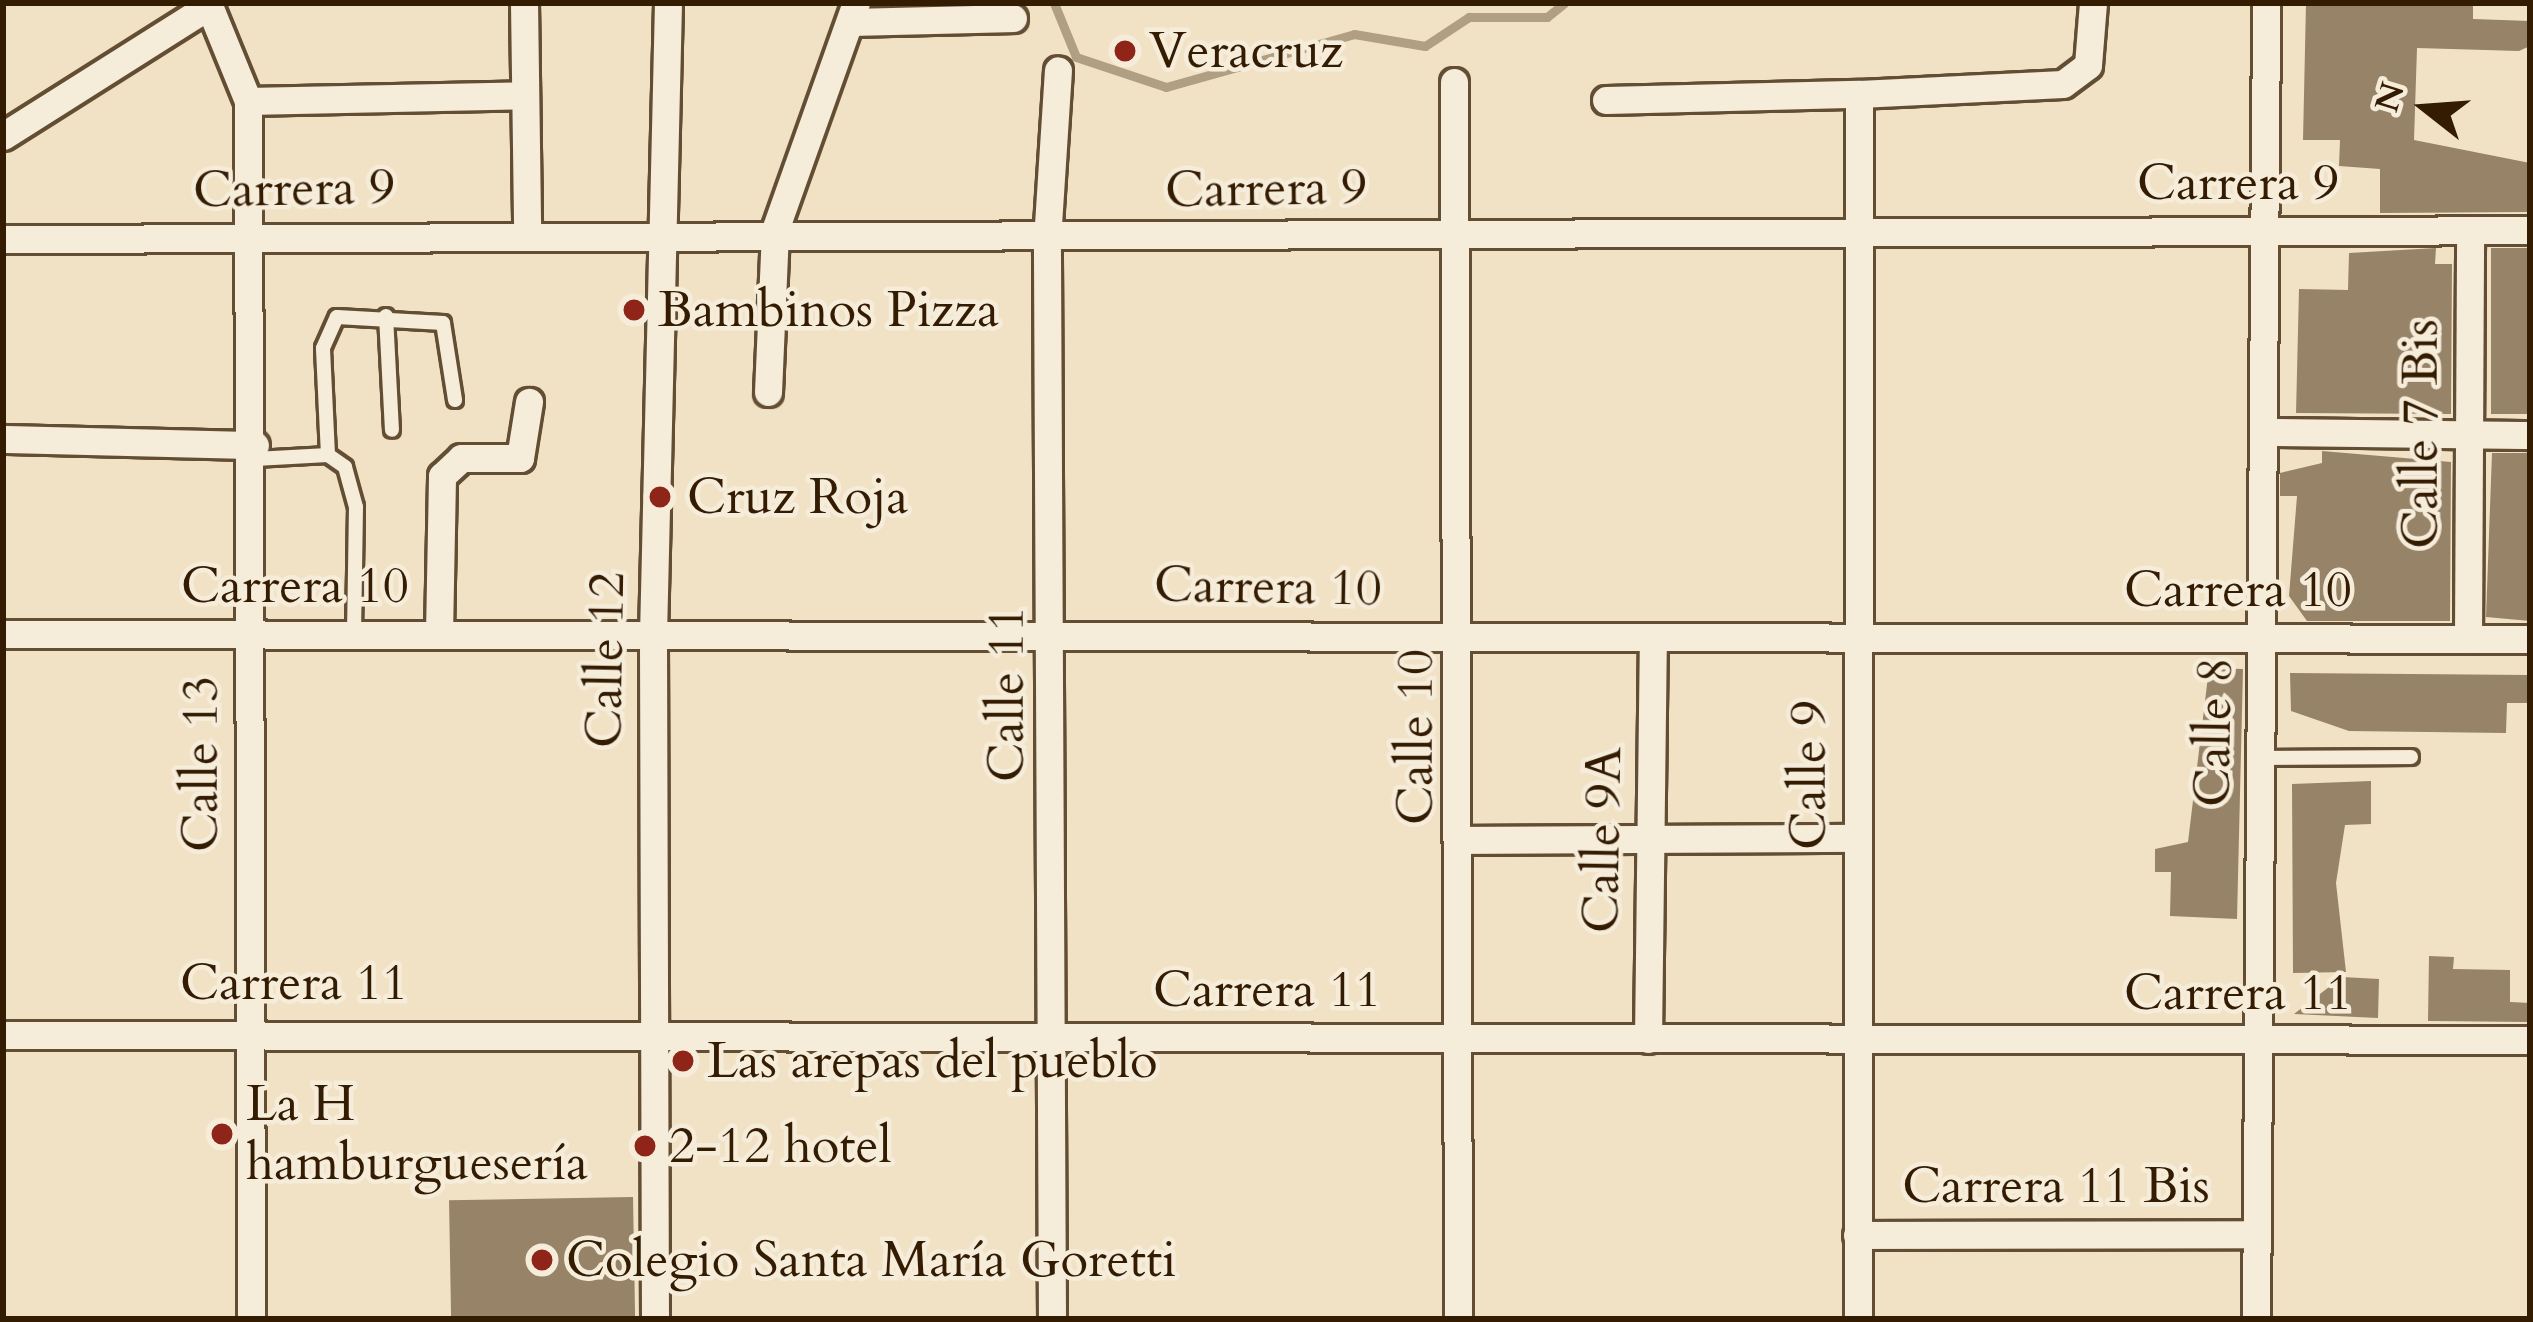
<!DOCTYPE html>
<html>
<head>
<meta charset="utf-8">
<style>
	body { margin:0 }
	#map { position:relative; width:2533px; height:1322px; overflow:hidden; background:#f1e2c6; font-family:Cardo,serif }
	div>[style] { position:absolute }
	.stream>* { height:9px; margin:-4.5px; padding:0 4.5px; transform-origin:4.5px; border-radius:4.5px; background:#b19f84 }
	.building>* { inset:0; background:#968368; transform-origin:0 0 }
	.roads { filter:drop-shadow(3px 0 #634e34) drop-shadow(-3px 0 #634e34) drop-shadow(0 3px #634e34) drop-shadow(0 -3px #634e34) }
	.service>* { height:14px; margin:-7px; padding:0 7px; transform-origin:7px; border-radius:7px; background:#f6ecda }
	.minor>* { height:27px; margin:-13.5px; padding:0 13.5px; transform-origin:13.5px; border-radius:13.5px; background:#f6ecda }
	.dots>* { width:33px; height:33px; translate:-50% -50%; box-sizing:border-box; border:6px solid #f6ecda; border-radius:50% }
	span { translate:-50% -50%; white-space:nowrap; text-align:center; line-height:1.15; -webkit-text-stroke:9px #f6ecda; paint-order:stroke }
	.poi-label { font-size:51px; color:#341c03 }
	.left { translate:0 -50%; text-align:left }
	.street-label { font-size:51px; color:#341c03 }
	.frame { position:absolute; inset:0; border:6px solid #341c03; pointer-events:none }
	.north { position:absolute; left:2365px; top:48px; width:120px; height:120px; -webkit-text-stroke:9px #f6ecda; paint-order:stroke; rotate:287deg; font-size:33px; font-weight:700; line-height:48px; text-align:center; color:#341c03 }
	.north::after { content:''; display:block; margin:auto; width:42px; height:54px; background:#341c03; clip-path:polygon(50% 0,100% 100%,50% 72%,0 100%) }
</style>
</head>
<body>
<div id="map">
	<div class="stream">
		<div style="left:1054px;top:3px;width:58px;rotate:67.8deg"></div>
		<div style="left:1076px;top:57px;width:95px;rotate:18.4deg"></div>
		<div style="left:1166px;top:87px;width:195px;rotate:-15.7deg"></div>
		<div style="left:1354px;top:34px;width:72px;rotate:9.6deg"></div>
		<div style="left:1425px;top:46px;width:53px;rotate:-33.4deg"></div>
		<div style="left:1469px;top:17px;width:78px"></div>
		<div style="left:1547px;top:17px;width:22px;rotate:-39deg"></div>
	</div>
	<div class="building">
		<div style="clip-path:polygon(2306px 3px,2473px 3px,2473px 19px,2530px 21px,2530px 46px,2519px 51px,2417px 48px,2414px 140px,2530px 163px,2530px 212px,2380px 213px,2380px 169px,2339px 166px,2340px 140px,2303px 140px)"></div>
		<div style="clip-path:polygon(2436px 248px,2435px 264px,2452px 264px,2451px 414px,2296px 413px,2299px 289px,2348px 290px,2349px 253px)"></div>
		<div style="left:2491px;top:248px;width:39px;height:166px"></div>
		<div style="clip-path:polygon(2322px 451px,2451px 462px,2450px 621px,2307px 621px,2289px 596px,2297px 496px,2280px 496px,2280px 473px,2322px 463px)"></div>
		<div style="clip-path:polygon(2492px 453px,2530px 453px,2530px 621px,2486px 617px)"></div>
		<div style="clip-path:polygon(2209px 668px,2243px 669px,2237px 919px,2170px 916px,2171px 872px,2155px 872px,2155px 849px,2188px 842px)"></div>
		<div style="clip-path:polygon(2290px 673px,2530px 675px,2530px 703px,2507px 703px,2506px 733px,2349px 731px,2291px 711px)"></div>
		<div style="clip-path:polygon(2371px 781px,2371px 824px,2345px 825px,2336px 883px,2346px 972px,2293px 973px,2292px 784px)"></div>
		<div style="clip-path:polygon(2429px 956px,2454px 957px,2453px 969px,2510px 970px,2510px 1002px,2530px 1003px,2530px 1022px,2428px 1021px)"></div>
		<div style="clip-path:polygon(2342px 977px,2379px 979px,2378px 1018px,2294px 1014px)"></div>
		<div style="left:633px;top:1197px;width:122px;height:184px;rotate:89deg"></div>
	</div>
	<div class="roads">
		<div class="service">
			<div style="left:386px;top:316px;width:114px;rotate:87deg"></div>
			<div style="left:328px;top:455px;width:107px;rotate:-92.7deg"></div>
			<div style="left:323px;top:348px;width:34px;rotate:-66deg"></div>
			<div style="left:337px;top:317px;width:106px;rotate:3.2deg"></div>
			<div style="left:443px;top:323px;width:78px;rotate:81.1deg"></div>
			<div style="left:255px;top:459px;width:73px;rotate:-3.1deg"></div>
			<div style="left:328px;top:455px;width:21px;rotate:35deg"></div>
			<div style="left:345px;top:467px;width:41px;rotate:74.6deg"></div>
			<div style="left:356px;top:507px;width:126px;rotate:90.9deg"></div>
			<div style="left:2262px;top:758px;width:149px;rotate:-0.4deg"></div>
		</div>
		<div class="minor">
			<div style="left:208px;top:3px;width:106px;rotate:67.8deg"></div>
			<div style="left:248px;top:101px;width:1218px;rotate:89.86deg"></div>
			<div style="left:524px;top:3px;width:229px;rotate:89.2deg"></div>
			<div style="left:854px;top:22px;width:159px;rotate:-1.4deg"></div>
			<div style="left:1454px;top:82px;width:1237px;rotate:89.81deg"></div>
			<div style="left:1859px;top:94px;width:204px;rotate:-2.8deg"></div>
			<div style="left:2063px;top:84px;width:31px;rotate:-37deg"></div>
			<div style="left:2088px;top:65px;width:62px;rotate:-85.4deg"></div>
			<div style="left:1606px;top:100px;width:253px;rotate:-1.4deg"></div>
			<div style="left:1859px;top:94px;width:1225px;rotate:90.05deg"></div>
			<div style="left:248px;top:101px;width:277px;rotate:-1.2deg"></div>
			<div style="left:3px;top:136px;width:245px;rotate:-32.3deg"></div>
			<div style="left:3px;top:239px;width:2527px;rotate:-0.2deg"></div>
			<div style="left:768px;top:392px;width:162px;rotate:-87.5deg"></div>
			<div style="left:775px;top:230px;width:241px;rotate:-70.4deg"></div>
			<div style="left:2269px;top:432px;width:261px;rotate:0.7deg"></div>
			<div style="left:3px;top:439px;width:252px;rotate:1.4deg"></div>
			<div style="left:3px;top:634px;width:2527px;rotate:0.11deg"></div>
			<div style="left:439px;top:634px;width:158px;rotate:-88.9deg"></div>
			<div style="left:442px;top:476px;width:26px;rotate:-43deg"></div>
			<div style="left:461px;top:458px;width:59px"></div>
			<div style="left:520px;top:458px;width:57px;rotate:-80.9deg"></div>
			<div style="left:2468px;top:637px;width:407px;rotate:-89.7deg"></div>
			<div style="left:1463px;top:840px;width:395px;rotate:-0.3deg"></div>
			<div style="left:3px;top:1035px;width:2527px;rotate:0.11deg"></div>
			<div style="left:1648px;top:1039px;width:397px;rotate:-89.3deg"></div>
			<div style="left:1857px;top:1235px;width:399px;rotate:-0.1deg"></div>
			<div style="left:655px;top:1319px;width:684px;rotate:-90.17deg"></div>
			<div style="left:653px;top:635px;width:632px;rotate:-88.64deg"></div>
			<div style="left:1052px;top:1319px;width:1079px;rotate:-90.27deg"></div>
			<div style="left:1047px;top:240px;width:170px;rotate:-86.3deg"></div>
			<div style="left:2256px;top:1319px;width:1316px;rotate:-89.56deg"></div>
		</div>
	</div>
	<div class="dots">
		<div style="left:1125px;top:51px;background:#8f2418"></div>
		<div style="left:634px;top:310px;background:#8f2418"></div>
		<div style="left:660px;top:497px;background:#8f2418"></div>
		<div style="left:683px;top:1061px;background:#8f2418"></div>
		<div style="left:222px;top:1134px;background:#8f2418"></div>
		<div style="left:645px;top:1146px;background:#8f2418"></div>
		<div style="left:542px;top:1260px;background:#8f2418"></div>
	</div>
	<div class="poi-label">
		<span class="left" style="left:1149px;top:51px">Veracruz</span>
		<span class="left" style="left:658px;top:310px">Bambinos Pizza</span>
		<span class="left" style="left:687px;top:497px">Cruz Roja</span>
		<span class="left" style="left:707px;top:1061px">Las arepas del pueblo</span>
		<span class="left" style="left:246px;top:1134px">La H<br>hamburguesería</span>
		<span class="left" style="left:669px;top:1146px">2-12 hotel</span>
		<span class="left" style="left:566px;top:1260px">Colegio Santa María Goretti</span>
	</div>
	<div class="street-label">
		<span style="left:2238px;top:183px">Carrera 9</span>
		<span style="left:294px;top:189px;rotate:-1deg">Carrera 9</span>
		<span style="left:1266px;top:189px;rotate:-1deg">Carrera 9</span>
		<span style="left:2421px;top:434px;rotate:-90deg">Calle 7 Bis</span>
		<span style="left:295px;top:586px">Carrera 10</span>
		<span style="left:1268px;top:587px;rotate:1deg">Carrera 10</span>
		<span style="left:2238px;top:590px">Carrera 10</span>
		<span style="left:606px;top:660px;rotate:-89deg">Calle 12</span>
		<span style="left:1007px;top:694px;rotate:-90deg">Calle 11</span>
		<span style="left:2214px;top:732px;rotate:-89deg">Calle 8</span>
		<span style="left:1416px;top:737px;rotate:-90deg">Calle 10</span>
		<span style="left:201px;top:764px;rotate:-90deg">Calle 13</span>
		<span style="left:1809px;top:775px;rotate:-90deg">Calle 9</span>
		<span style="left:1603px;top:840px;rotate:-89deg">Calle 9A</span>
		<span style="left:294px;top:983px">Carrera 11</span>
		<span style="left:1267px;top:990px">Carrera 11</span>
		<span style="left:2238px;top:993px">Carrera 11</span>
		<span style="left:2056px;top:1186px">Carrera 11 Bis</span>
	</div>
	<div class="frame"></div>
	<div class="north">N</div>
</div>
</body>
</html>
